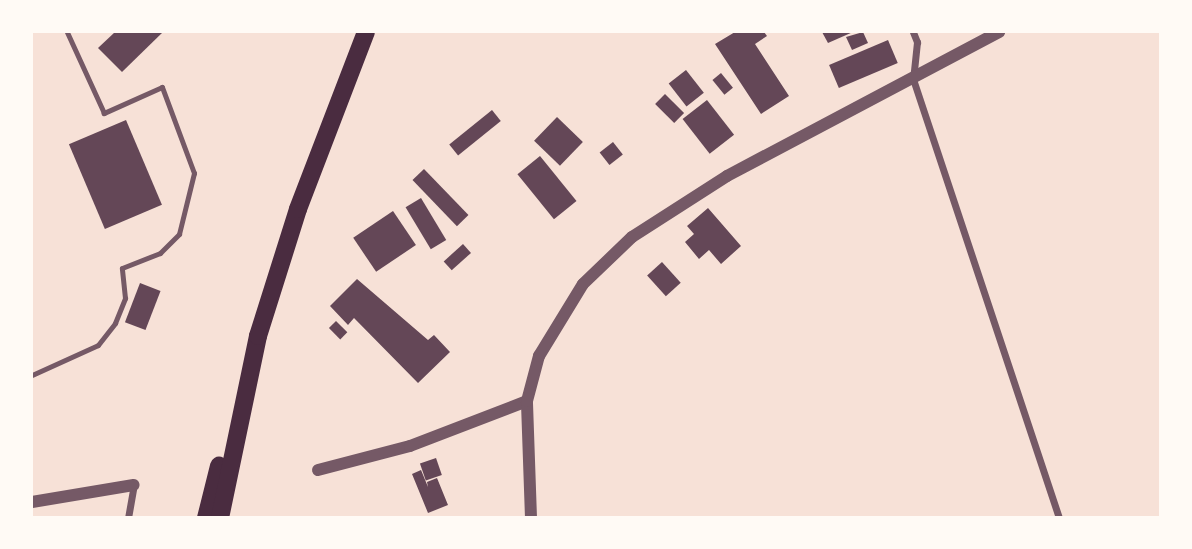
<!DOCTYPE html>
<html>
<head>
<meta charset="utf-8">
<style>
	body { margin:0 }
	#map { position:relative; width:1192px; height:549px; overflow:hidden; background:#f7e1d7; font-family:"Varela Round",sans-serif }
	div>[style] { position:absolute }
	.building>* { inset:0; background:#644757; transform-origin:0 0 }
	.service>* { height:5px; margin:-2.5px; padding:0 2.5px; transform-origin:2.5px; border-radius:2.5px; background:#755966 }
	.minor>* { height:7px; margin:-3.5px; padding:0 3.5px; transform-origin:3.5px; border-radius:3.5px; background:#755966 }
	.tertiary>* { height:12px; margin:-6px; padding:0 6px; transform-origin:6px; border-radius:6px; background:#755966 }
	.trunk>* { height:18px; margin:-9px; padding:0 9px; transform-origin:9px; border-radius:9px; background:#4a2c40 }
	span { translate:-50% -50%; white-space:nowrap; text-align:center; line-height:1.15; -webkit-text-stroke:5px #fffaf5; paint-order:stroke }
	.frame { position:absolute; inset:0; border:33px solid #fffaf5; pointer-events:none }
</style>
</head>
<body>
<div id="map">
	<div class="building">
		<div style="clip-path:polygon(115px 32px,163px 32px,122px 72px,98px 48px)"></div>
		<div style="clip-path:polygon(735px 32px,764px 32px,767px 36px,755px 44px,789px 96px,761px 114px,715px 44px)"></div>
		<div style="clip-path:polygon(822px 32px,853px 32px,828px 43px)"></div>
		<div style="clip-path:polygon(863px 32px,868px 43px,852px 50px,846px 37px)"></div>
		<div style="left:888px;top:40px;width:25px;height:64px;rotate:67deg"></div>
		<div style="left:686px;top:70px;width:29px;height:22px;rotate:52deg"></div>
		<div style="left:721px;top:73px;width:19px;height:11px;rotate:51deg"></div>
		<div style="left:665px;top:94px;width:27px;height:14px;rotate:45deg"></div>
		<div style="left:707px;top:100px;width:44px;height:31px;rotate:52deg"></div>
		<div style="left:492px;top:110px;width:14px;height:55px;rotate:51deg"></div>
		<div style="left:557px;top:117px;width:36px;height:33px;rotate:44deg"></div>
		<div style="left:126px;top:120px;width:92px;height:62px;rotate:67deg"></div>
		<div style="left:613px;top:142px;width:16px;height:17px;rotate:52deg"></div>
		<div style="left:540px;top:156px;width:58px;height:29px;rotate:51deg"></div>
		<div style="left:424px;top:169px;width:64px;height:16px;rotate:46deg"></div>
		<div style="left:421px;top:198px;width:49px;height:18px;rotate:59deg"></div>
		<div style="clip-path:polygon(708px 208px,741px 246px,721px 264px,709px 250px,699px 259px,685px 242px,694px 234px,687px 226px)"></div>
		<div style="left:393px;top:211px;width:41px;height:48px;rotate:56deg"></div>
		<div style="left:463px;top:244px;width:12px;height:26px;rotate:48deg"></div>
		<div style="left:662px;top:262px;width:28px;height:20px;rotate:48deg"></div>
		<div style="clip-path:polygon(357px 279px,428px 340px,434px 335px,450px 352px,418px 383px,354px 318px,348px 325px,330px 306px)"></div>
		<div style="left:140px;top:283px;width:22px;height:42px;rotate:21deg"></div>
		<div style="left:336px;top:321px;width:16px;height:10px;rotate:45deg"></div>
		<div style="left:436px;top:458px;width:18px;height:17px;rotate:71deg"></div>
		<div style="clip-path:polygon(421px 470px,428px 487px,427px 482px,437px 478px,448px 505px,428px 513px,412px 474px)"></div>
	</div>
	<div class="service">
		<div style="left:32px;top:375px;width:72px;rotate:-24.4deg"></div>
		<div style="left:98px;top:345px;width:28px;rotate:-52deg"></div>
		<div style="left:115px;top:323px;width:27px;rotate:-68deg"></div>
		<div style="left:125px;top:298px;width:30px;rotate:-96deg"></div>
		<div style="left:122px;top:268px;width:41px;rotate:-21.5deg"></div>
		<div style="left:160px;top:253px;width:27px;rotate:-45deg"></div>
		<div style="left:179px;top:234px;width:63px;rotate:-76.2deg"></div>
		<div style="left:194px;top:173px;width:92px;rotate:-110.4deg"></div>
		<div style="left:162px;top:87px;width:64px;rotate:155.9deg"></div>
		<div style="left:104px;top:113px;width:89px;rotate:-114.6deg"></div>
	</div>
	<div class="minor">
		<div style="left:913px;top:32px;width:11px;rotate:68deg"></div>
		<div style="left:917px;top:42px;width:37px;rotate:96deg"></div>
		<div style="left:913px;top:79px;width:463px;rotate:71.6deg"></div>
		<div style="left:128px;top:518px;width:34px;rotate:-80deg"></div>
	</div>
	<div class="tertiary">
		<div style="left:318px;top:470px;width:95px;rotate:-14.6deg"></div>
		<div style="left:410px;top:446px;width:125px;rotate:-21deg"></div>
		<div style="left:32px;top:502px;width:103px;rotate:-9.5deg"></div>
		<div style="left:531px;top:518px;width:117px;rotate:-92deg"></div>
		<div style="left:527px;top:401px;width:47px;rotate:-75.1deg"></div>
		<div style="left:539px;top:356px;width:84px;rotate:-58.6deg"></div>
		<div style="left:583px;top:284px;width:68px;rotate:-43.8deg"></div>
		<div style="left:632px;top:237px;width:113px;rotate:-32.7deg"></div>
		<div style="left:727px;top:176px;width:308px;rotate:-27.9deg"></div>
	</div>
	<div class="trunk">
		<div style="left:206px;top:518px;width:54px;rotate:-76deg"></div>
		<div style="left:220px;top:518px;width:186px;rotate:-78.2deg"></div>
		<div style="left:258px;top:336px;width:133px;rotate:-72.5deg"></div>
		<div style="left:298px;top:209px;width:190px;rotate:-69deg"></div>
	</div>
	<div class="frame"></div>
</div>
</body>
</html>
